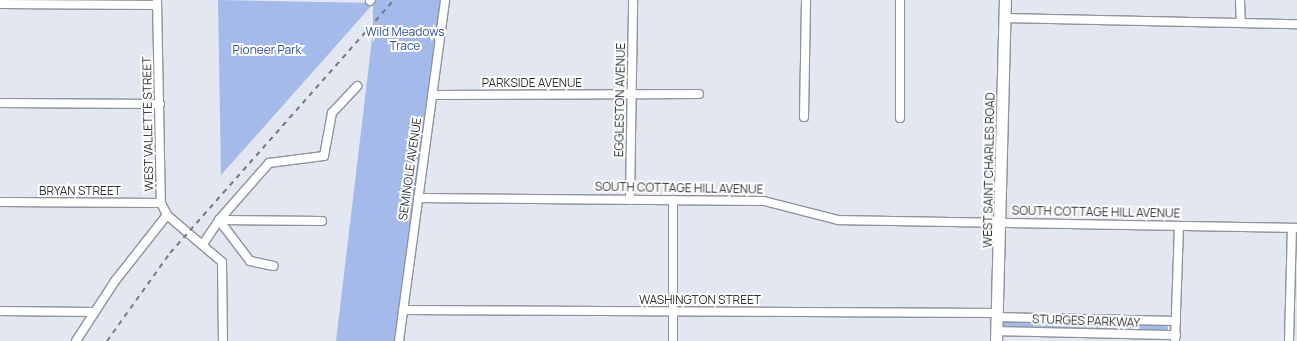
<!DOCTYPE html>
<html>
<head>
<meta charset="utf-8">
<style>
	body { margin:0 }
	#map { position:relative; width:1297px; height:341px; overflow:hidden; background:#e2e7f1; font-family:Manrope,sans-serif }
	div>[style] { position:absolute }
	.green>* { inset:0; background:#a3baea; transform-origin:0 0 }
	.roads { filter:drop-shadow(1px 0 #8e939c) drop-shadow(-1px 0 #8e939c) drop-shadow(0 1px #8e939c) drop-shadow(0 -1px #8e939c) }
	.street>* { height:8px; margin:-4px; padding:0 4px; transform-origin:4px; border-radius:4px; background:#fff }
	.secondary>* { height:11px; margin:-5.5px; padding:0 5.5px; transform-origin:5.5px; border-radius:5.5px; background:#fff }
	.rail>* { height:2px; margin-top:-1px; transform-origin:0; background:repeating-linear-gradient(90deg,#777a80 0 5px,transparent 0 10px) }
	span { translate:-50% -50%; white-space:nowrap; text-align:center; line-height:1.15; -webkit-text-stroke:4px #fff; paint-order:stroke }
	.park-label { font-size:12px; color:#2f4f9c }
	.street-label { font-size:12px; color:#303235 }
</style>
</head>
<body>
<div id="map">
	<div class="green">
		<div style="clip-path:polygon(218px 0,373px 3px,373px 0,443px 0,396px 341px,336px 341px,373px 31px,373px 4px,221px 175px)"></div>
		<div style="left:1003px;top:320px;width:165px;height:9px;rotate:1deg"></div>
	</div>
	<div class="roads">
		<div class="street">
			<div style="left:157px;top:0;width:203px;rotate:88.9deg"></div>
			<div style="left:161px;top:203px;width:13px;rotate:63deg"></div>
			<div style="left:167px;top:215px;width:72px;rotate:40.5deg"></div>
			<div style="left:222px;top:262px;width:79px;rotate:89.3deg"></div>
			<div style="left:1240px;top:0;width:23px;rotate:88deg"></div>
			<div style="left:370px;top:1px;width:1px;rotate:-45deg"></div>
			<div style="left:0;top:4px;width:157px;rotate:0.4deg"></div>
			<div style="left:1004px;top:18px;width:293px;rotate:1.2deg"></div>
			<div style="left:432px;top:95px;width:267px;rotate:-0.2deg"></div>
			<div style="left:0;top:103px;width:160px;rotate:0.4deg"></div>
			<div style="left:804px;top:117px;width:117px;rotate:-89deg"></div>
			<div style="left:900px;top:118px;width:118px;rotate:-90deg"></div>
			<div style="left:418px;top:198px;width:346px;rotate:0.5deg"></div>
			<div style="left:764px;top:201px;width:76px;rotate:14.4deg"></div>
			<div style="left:838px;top:220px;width:459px;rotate:1deg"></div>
			<div style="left:630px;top:200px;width:200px;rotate:-89.1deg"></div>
			<div style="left:0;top:202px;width:161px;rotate:0.4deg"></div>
			<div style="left:219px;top:220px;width:103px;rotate:0.6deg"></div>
			<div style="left:219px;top:220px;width:51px;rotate:52.9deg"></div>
			<div style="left:250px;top:261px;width:24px;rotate:12deg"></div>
			<div style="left:203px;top:244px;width:29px;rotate:-56deg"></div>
			<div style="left:219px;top:220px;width:76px;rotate:-48.7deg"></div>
			<div style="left:269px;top:163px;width:55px;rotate:-7.3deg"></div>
			<div style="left:324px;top:156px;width:44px;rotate:-79.5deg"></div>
			<div style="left:332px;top:113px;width:37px;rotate:-47deg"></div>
			<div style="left:403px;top:310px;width:594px;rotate:0.29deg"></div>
			<div style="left:0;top:311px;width:94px;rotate:0.6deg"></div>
			<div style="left:997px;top:317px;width:179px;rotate:1.3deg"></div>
			<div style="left:997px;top:331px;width:179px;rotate:1.3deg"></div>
			<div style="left:76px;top:341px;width:72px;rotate:-57deg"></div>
			<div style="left:115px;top:281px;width:84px;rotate:-51.8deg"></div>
			<div style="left:399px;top:341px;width:344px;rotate:-82.3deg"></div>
			<div style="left:673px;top:341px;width:141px;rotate:-90deg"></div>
			<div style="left:1175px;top:341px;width:115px;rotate:-88deg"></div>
			<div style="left:1289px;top:341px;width:113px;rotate:-88.5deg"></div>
		</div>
		<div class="secondary">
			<div style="left:996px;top:341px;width:341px;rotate:-88.5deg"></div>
		</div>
	</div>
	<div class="rail">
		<div style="left:107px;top:341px;width:108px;rotate:-54.4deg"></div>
		<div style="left:170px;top:253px;width:338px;rotate:-48.5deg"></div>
	</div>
	<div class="park-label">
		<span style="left:405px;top:39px">Wild Meadows<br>Trace</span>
		<span style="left:267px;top:50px">Pioneer Park</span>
	</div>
	<div class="street-label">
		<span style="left:532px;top:83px">PARKSIDE AVENUE</span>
		<span style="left:620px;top:100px;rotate:-89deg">EGGLESTON AVENUE</span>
		<span style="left:148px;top:124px;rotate:-91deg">WEST VALLETTE STREET</span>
		<span style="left:410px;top:169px;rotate:-82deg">SEMINOLE AVENUE</span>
		<span style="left:989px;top:170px;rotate:-89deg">WEST SAINT CHARLES ROAD</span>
		<span style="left:679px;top:188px;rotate:1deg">SOUTH COTTAGE HILL AVENUE</span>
		<span style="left:80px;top:191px">BRYAN STREET</span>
		<span style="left:1096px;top:212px;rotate:1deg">SOUTH COTTAGE HILL AVENUE</span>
		<span style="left:700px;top:300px">WASHINGTON STREET</span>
		<span style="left:1086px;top:321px;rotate:2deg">STURGES PARKWAY</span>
	</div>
</div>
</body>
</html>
